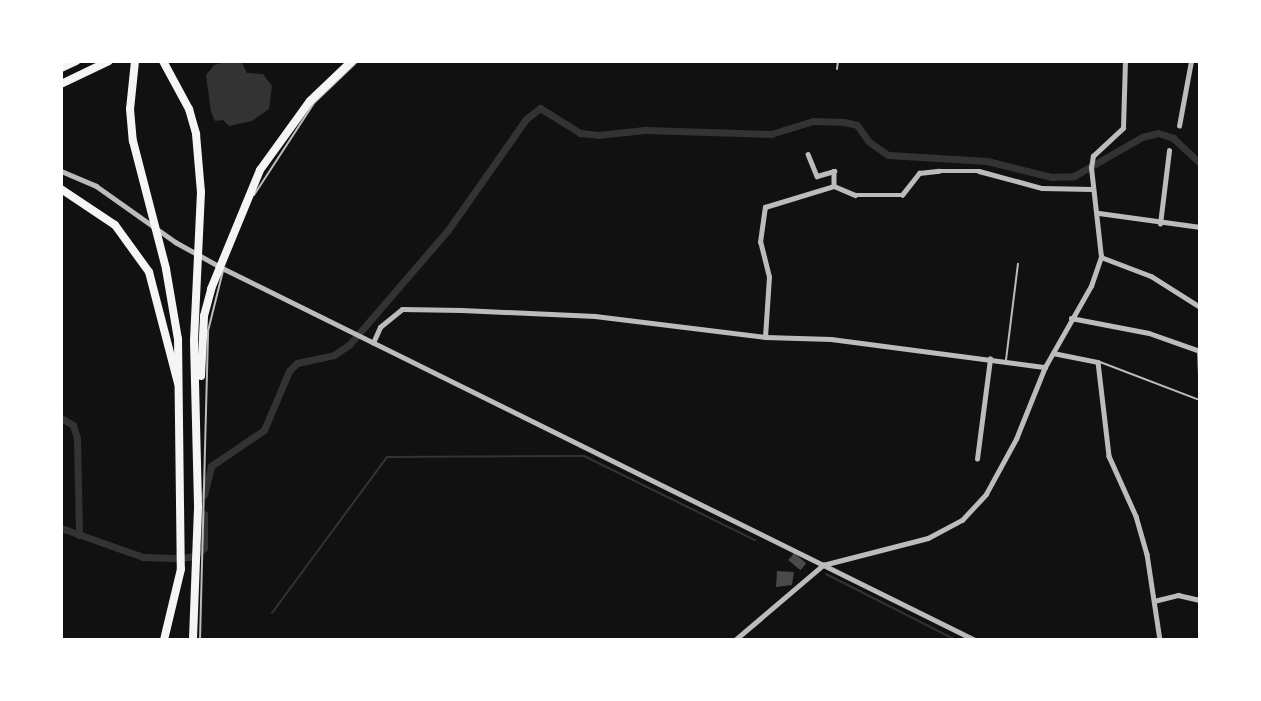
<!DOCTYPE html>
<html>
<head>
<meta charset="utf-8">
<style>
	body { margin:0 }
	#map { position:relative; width:1261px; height:701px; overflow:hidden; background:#111; font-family:"Alegreya Sans",sans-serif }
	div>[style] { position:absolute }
	.water>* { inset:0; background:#333 }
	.stream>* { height:2px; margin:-1px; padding:0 1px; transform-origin:1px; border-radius:1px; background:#333 }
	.canal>* { height:7px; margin:-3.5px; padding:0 3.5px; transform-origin:3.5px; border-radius:3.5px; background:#333 }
	.building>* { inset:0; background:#4a4a4a; transform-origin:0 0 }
	.service>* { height:2px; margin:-1px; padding:0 1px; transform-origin:1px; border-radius:1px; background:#bcbcbc }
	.minor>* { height:4.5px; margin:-2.25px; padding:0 2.25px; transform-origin:2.25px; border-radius:2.25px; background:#bcbcbc }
	.tertiary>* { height:5px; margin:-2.5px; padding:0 2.5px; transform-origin:2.5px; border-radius:2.5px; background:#bcbcbc }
	.motorway>* { height:8px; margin:-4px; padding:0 4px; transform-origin:4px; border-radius:4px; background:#f5f5f5 }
	span { translate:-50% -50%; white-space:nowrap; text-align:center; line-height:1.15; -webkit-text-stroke:5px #fff; paint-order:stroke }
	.frame { position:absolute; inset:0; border:63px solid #fff; pointer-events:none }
</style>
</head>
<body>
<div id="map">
	<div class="water">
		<div style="clip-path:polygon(227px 61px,241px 61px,247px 73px,263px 74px,272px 86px,269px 109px,252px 121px,229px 126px,223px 120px,215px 121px,211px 112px,206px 75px,214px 65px)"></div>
	</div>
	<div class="stream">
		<div style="left:826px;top:574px;width:146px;rotate:26.9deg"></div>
		<div style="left:272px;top:613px;width:194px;rotate:-53.6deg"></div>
		<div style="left:387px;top:457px;width:197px;rotate:-0.3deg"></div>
		<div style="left:584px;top:456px;width:191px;rotate:26.2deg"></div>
	</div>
	<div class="canal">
		<div style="left:61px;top:418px;width:14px;rotate:30deg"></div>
		<div style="left:73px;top:425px;width:14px;rotate:73deg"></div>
		<div style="left:77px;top:438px;width:97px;rotate:88.8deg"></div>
		<div style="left:204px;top:495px;width:30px;rotate:-76deg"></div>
		<div style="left:211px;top:466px;width:64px;rotate:-34.2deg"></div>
		<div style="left:264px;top:430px;width:64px;rotate:-67deg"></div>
		<div style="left:289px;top:371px;width:11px;rotate:-45deg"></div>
		<div style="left:297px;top:363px;width:38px;rotate:-12deg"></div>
		<div style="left:334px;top:355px;width:18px;rotate:-34deg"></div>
		<div style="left:349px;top:345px;width:152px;rotate:-49.3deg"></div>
		<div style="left:448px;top:230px;width:136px;rotate:-54.9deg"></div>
		<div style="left:526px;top:119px;width:18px;rotate:-38deg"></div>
		<div style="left:540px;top:108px;width:47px;rotate:32deg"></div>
		<div style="left:580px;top:133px;width:18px;rotate:6deg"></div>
		<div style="left:598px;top:135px;width:47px;rotate:-6.1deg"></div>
		<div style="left:645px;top:130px;width:126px;rotate:1.8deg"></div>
		<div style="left:771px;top:134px;width:44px;rotate:-17.2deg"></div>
		<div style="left:813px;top:121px;width:31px;rotate:2deg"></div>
		<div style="left:844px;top:122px;width:13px;rotate:13deg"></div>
		<div style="left:857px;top:125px;width:19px;rotate:55deg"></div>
		<div style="left:868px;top:141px;width:24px;rotate:35deg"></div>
		<div style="left:888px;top:155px;width:99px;rotate:3.5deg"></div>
		<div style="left:987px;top:161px;width:66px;rotate:14deg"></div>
		<div style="left:1051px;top:177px;width:23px;rotate:-2deg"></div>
		<div style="left:1074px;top:176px;width:78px;rotate:-29.8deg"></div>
		<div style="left:1142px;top:137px;width:16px;rotate:-14deg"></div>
		<div style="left:1158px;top:133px;width:16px;rotate:18deg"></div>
		<div style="left:1173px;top:138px;width:37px;rotate:43deg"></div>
		<div style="left:61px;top:528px;width:87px;rotate:19.5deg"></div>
		<div style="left:143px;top:557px;width:38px;rotate:2deg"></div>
		<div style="left:181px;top:558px;width:14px;rotate:-8deg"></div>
		<div style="left:195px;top:556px;width:12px;rotate:-42deg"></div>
		<div style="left:204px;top:548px;width:34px;rotate:-90deg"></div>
	</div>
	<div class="building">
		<div style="left:794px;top:553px;width:16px;height:9px;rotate:40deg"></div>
		<div style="clip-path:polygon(777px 571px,794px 572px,792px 585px,776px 587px)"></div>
	</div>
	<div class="service">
		<div style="left:837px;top:69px;width:8px;rotate:-83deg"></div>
		<div style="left:254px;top:195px;width:110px;rotate:-56.9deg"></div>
		<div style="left:314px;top:103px;width:61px;rotate:-43.7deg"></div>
		<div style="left:1198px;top:350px;width:50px;rotate:87.7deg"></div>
		<div style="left:1006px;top:360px;width:97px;rotate:-82.9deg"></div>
		<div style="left:1100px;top:362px;width:104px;rotate:20.9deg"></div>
		<div style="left:200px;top:640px;width:309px;rotate:-88.5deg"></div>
		<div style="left:208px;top:331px;width:62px;rotate:-76deg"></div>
	</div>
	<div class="minor">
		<div style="left:1179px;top:126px;width:66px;rotate:-79.5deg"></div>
		<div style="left:808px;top:154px;width:24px;rotate:68deg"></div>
		<div style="left:817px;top:176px;width:18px;rotate:-16deg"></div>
		<div style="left:834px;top:171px;width:15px;rotate:90deg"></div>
		<div style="left:834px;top:186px;width:23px;rotate:23deg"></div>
		<div style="left:855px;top:195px;width:47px"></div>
		<div style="left:902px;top:195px;width:28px;rotate:-52deg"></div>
		<div style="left:919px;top:173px;width:20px;rotate:-6deg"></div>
		<div style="left:939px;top:171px;width:40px"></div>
		<div style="left:979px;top:171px;width:65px;rotate:15.1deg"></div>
		<div style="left:1042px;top:188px;width:50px;rotate:1.1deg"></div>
		<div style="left:1099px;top:213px;width:102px;rotate:7.9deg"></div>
		<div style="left:1160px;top:224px;width:74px;rotate:-83deg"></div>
		<div style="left:1101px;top:257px;width:53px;rotate:20.8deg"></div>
		<div style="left:1151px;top:276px;width:58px;rotate:32.3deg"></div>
		<div style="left:1071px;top:318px;width:79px;rotate:10.9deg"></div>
		<div style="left:1149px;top:333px;width:54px;rotate:19.4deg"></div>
		<div style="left:765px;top:337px;width:60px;rotate:-86.2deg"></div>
		<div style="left:769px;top:277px;width:36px;rotate:-104deg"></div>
		<div style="left:760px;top:242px;width:35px;rotate:-82deg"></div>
		<div style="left:765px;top:207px;width:72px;rotate:-16.9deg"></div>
		<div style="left:373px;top:343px;width:17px;rotate:-66deg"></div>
		<div style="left:380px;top:327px;width:28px;rotate:-39deg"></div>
		<div style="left:402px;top:309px;width:60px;rotate:1deg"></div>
		<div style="left:462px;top:310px;width:133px;rotate:2.6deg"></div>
		<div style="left:595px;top:316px;width:171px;rotate:7deg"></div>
		<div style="left:765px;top:337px;width:66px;rotate:1.7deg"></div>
		<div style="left:831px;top:339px;width:216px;rotate:7.5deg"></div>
		<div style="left:1053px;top:353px;width:46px;rotate:11.3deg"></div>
		<div style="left:1098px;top:362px;width:95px;rotate:83.3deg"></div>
		<div style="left:1109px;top:456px;width:66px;rotate:65.8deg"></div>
		<div style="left:1136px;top:516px;width:40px;rotate:74deg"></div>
		<div style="left:1147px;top:554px;width:87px;rotate:81.4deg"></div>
		<div style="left:977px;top:459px;width:101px;rotate:-82.6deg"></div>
		<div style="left:1154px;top:601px;width:25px;rotate:-14deg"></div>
		<div style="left:1178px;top:595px;width:23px;rotate:13deg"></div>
		<div style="left:735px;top:640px;width:116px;rotate:-40.4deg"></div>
		<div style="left:823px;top:565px;width:108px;rotate:-14.4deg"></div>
		<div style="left:928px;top:538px;width:38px;rotate:-28deg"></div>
		<div style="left:962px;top:520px;width:35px;rotate:-47deg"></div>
		<div style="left:986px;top:494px;width:63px;rotate:-61.4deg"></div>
		<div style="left:1016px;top:439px;width:78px;rotate:-68.1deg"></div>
		<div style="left:1045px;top:367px;width:93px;rotate:-60.4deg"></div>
		<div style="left:1091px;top:286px;width:31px;rotate:-71deg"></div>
		<div style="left:1101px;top:257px;width:90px;rotate:-96.4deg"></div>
		<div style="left:1091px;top:168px;width:12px;rotate:-81deg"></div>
		<div style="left:1093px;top:156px;width:41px;rotate:-43deg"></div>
		<div style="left:1123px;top:128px;width:67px;rotate:-88.3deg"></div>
	</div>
	<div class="tertiary">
		<div style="left:61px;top:171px;width:38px;rotate:23deg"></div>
		<div style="left:96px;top:186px;width:97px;rotate:35.3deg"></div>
		<div style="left:175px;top:242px;width:56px;rotate:28.9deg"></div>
		<div style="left:224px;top:269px;width:838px;rotate:26.29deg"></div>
	</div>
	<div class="motorway">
		<div style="left:135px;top:61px;width:48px;rotate:95.9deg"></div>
		<div style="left:130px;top:109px;width:32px;rotate:85deg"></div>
		<div style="left:133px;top:141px;width:132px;rotate:75.5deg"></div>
		<div style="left:166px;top:269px;width:71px;rotate:80.3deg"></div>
		<div style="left:178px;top:339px;width:230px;rotate:89.3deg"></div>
		<div style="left:181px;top:569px;width:73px;rotate:103.5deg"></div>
		<div style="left:163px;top:61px;width:55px;rotate:61.6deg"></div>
		<div style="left:189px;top:109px;width:26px;rotate:74deg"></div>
		<div style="left:196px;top:134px;width:58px;rotate:85.1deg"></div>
		<div style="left:201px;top:192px;width:149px;rotate:92.7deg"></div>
		<div style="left:194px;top:341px;width:167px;rotate:88.6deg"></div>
		<div style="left:198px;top:508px;width:132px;rotate:92.2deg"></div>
		<div style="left:61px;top:68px;width:17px;rotate:-25deg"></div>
		<div style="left:61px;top:84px;width:53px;rotate:-25.6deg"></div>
		<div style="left:61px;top:189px;width:65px;rotate:33.7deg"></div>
		<div style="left:115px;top:225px;width:58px;rotate:54.1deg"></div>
		<div style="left:149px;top:272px;width:115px;rotate:75.4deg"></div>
		<div style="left:201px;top:376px;width:60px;rotate:-87.1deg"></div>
		<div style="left:204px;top:316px;width:28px;rotate:-75deg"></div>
		<div style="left:211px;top:289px;width:129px;rotate:-67.6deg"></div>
		<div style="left:260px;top:170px;width:85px;rotate:-54.1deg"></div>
		<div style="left:310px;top:101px;width:58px;rotate:-43.6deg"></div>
	</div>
	<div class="frame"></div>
</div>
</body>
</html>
